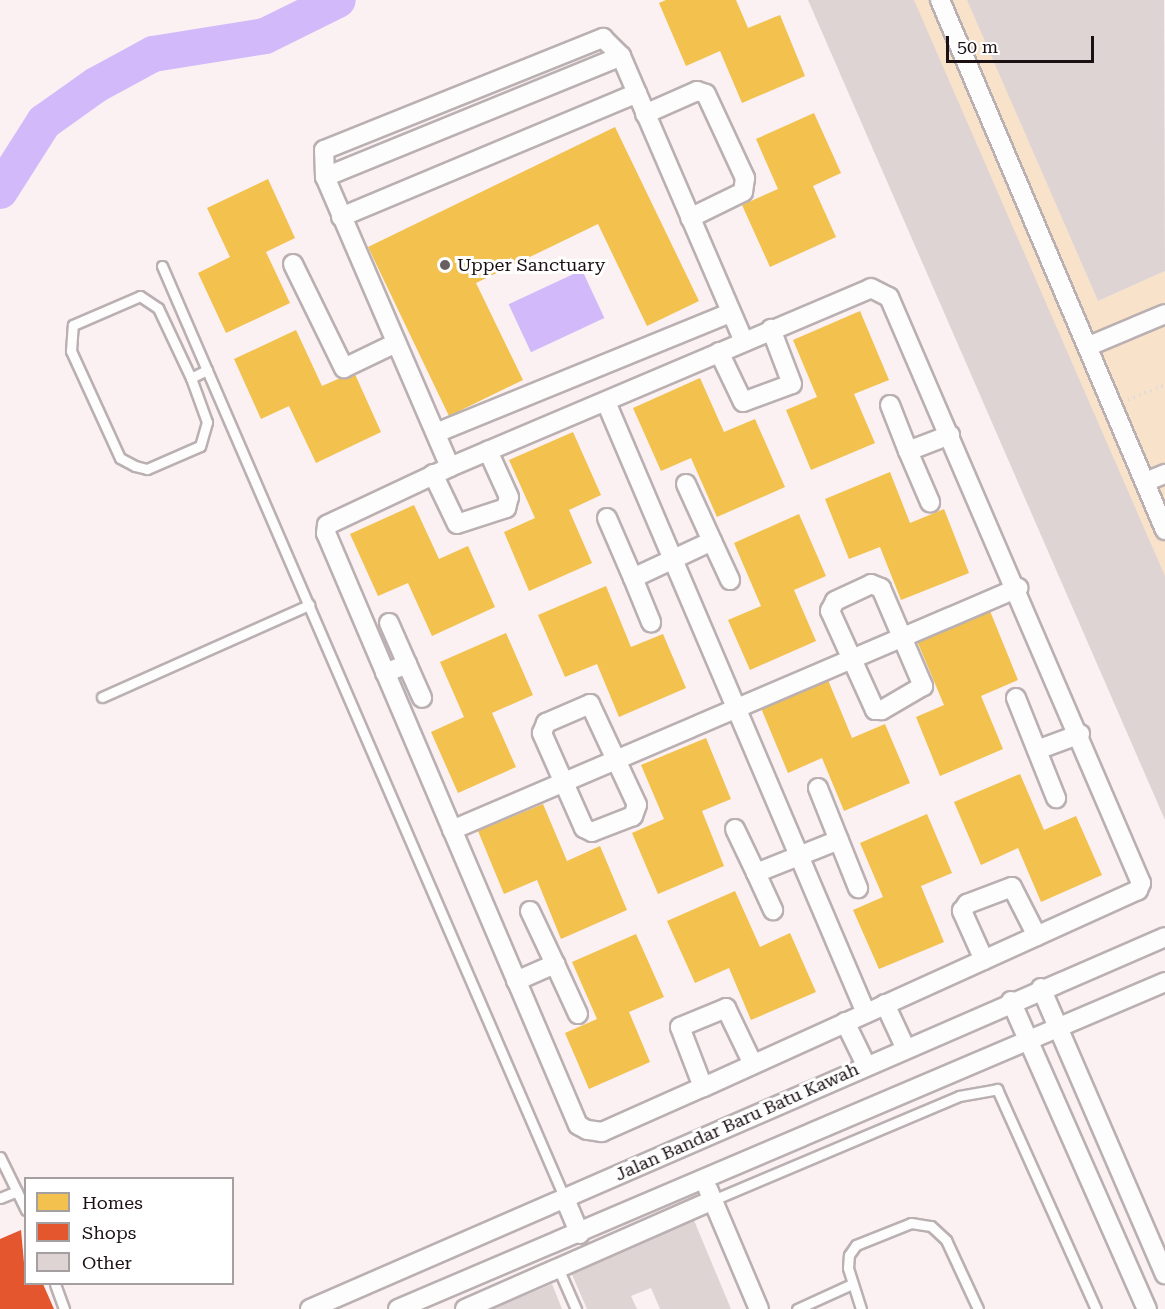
<!DOCTYPE html>
<html>
<head>
<meta charset="utf-8">
<style>
	body { margin:0 }
	#map { position:relative; width:1165px; height:1309px; overflow:hidden; background:#fbf0f2; font-family:"Roboto Serif",serif }
	div>[style] { position:absolute }
	.green>* { inset:0; background:#f9e2ca }
	.water>* { inset:0; background:#d2bafa; transform-origin:0 0 }
	.homes>* { inset:0; background:#f2c14e }
	.shops>* { inset:0; background:#e4572e }
	.river>* { height:36px; margin:-18px; padding:0 18px; transform-origin:18px; border-radius:18px; background:#d2bafa }
	.building>* { inset:0; background:#dfd4d4 }
	.path>* { height:4px; margin-top:-2px; transform-origin:0; background:repeating-linear-gradient(90deg,#dedbdb 0 1.5px,transparent 0 6px) }
	.roads { filter:drop-shadow(2px 0 #bab0b2) drop-shadow(-2px 0 #bab0b2) drop-shadow(0 2px #bab0b2) drop-shadow(0 -2px #bab0b2) }
	.lane>* { height:9px; margin:-4.5px; padding:0 4.5px; transform-origin:4.5px; border-radius:4.5px; background:#fefdfd }
	.street>* { height:18px; margin:-9px; padding:0 9px; transform-origin:9px; border-radius:9px; background:#fefdfd }
	.dots>* { width:16px; height:16px; translate:-50% -50%; box-sizing:border-box; border:3px solid #fff; border-radius:50% }
	span { translate:-50% -50%; white-space:nowrap; text-align:center; line-height:1.15; -webkit-text-stroke:6px #fff; paint-order:stroke }
	.poi-label { font-size:18px; color:#1b1113 }
	.left { translate:0 -50%; text-align:left }
	.street-label { font-size:18px; color:#1b1113 }
	.legend { position:absolute; left:24px; top:1177px; width:210px; height:108px; box-sizing:border-box; background:#fff; border:2px solid #a4a0a1; margin:0; padding:8px 10px; list-style:none; font-size:18px; color:#1b1113 }
	.legend li { display:flex; align-items:center; gap:12px; height:30px }
	.legend b { width:30px; border:2px solid #a4a0a1 }
	.scale { position:absolute; left:946px; top:36px; width:148px; height:27px; box-sizing:border-box; border:3px solid #1b1113; border-top:0; padding-left:8px; font-size:18px; line-height:21px; white-space:nowrap; color:#1b1113; -webkit-text-stroke:4px #fff; paint-order:stroke }
</style>
</head>
<body>
<div id="map">
	<div class="green">
		<div style="clip-path:polygon(898px 0,968px 0,1098px 301px,1165px 271px,1165px 620px)"></div>
	</div>
	<div class="water">
		<div style="left:582px;top:270px;width:53px;height:81px;rotate:65deg"></div>
	</div>
	<div class="homes">
		<div style="clip-path:polygon(666px 0,736px 0,748px 28px,780px 15px,805px 76px,742px 103px,720px 51px,686px 66px,659px 3px)"></div>
		<div style="clip-path:polygon(814px 113px,841px 173px,813px 186px,836px 237px,770px 267px,742px 205px,778px 189px,756px 139px)"></div>
		<div style="clip-path:polygon(615px 127px,699px 301px,647px 326px,598px 224px,476px 283px,523px 380px,449px 416px,368px 247px)"></div>
		<div style="clip-path:polygon(268px 179px,295px 238px,266px 252px,290px 303px,226px 333px,198px 273px,230px 257px,207px 208px)"></div>
		<div style="clip-path:polygon(860px 311px,889px 380px,854px 394px,875px 443px,811px 470px,786px 410px,817px 397px,793px 340px)"></div>
		<div style="clip-path:polygon(296px 330px,322px 386px,354px 372px,381px 432px,316px 463px,289px 406px,261px 419px,234px 359px)"></div>
		<div style="clip-path:polygon(700px 378px,724px 432px,755px 419px,785px 487px,717px 517px,691px 458px,661px 471px,633px 408px)"></div>
		<div style="clip-path:polygon(573px 432px,601px 495px,569px 510px,592px 563px,529px 591px,504px 532px,535px 518px,509px 460px)"></div>
		<div style="clip-path:polygon(890px 472px,910px 523px,944px 509px,969px 573px,901px 600px,880px 547px,849px 559px,825px 499px)"></div>
		<div style="clip-path:polygon(414px 505px,439px 559px,468px 546px,495px 607px,432px 636px,408px 583px,378px 596px,350px 534px)"></div>
		<div style="clip-path:polygon(799px 514px,826px 576px,794px 590px,816px 641px,750px 670px,728px 620px,761px 606px,734px 543px)"></div>
		<div style="clip-path:polygon(606px 586px,631px 647px,663px 634px,686px 688px,619px 717px,597px 664px,565px 677px,538px 615px)"></div>
		<div style="clip-path:polygon(990px 611px,1018px 680px,981px 696px,1003px 749px,940px 776px,916px 717px,944px 705px,917px 641px)"></div>
		<div style="clip-path:polygon(506px 633px,533px 695px,492px 713px,516px 767px,458px 793px,431px 732px,464px 717px,440px 662px)"></div>
		<div style="clip-path:polygon(828px 680px,852px 738px,885px 724px,910px 783px,844px 811px,822px 758px,788px 773px,761px 708px)"></div>
		<div style="clip-path:polygon(706px 738px,731px 799px,702px 811px,724px 866px,658px 894px,632px 833px,664px 819px,641px 765px)"></div>
		<div style="clip-path:polygon(1020px 774px,1044px 830px,1076px 816px,1102px 875px,1041px 902px,1018px 848px,981px 865px,954px 802px)"></div>
		<div style="clip-path:polygon(543px 804px,567px 861px,600px 846px,627px 910px,561px 939px,537px 880px,504px 894px,478px 831px)"></div>
		<div style="clip-path:polygon(927px 814px,952px 873px,921px 886px,944px 942px,879px 969px,853px 910px,883px 897px,860px 843px)"></div>
		<div style="clip-path:polygon(735px 891px,760px 947px,790px 933px,816px 992px,751px 1020px,729px 968px,695px 983px,667px 921px)"></div>
		<div style="clip-path:polygon(636px 934px,664px 997px,629px 1012px,650px 1062px,589px 1089px,565px 1033px,597px 1019px,572px 962px)"></div>
	</div>
	<div class="shops">
		<div style="clip-path:polygon(21px 1230px,26px 1284px,43px 1284px,54px 1309px,0 1309px,0 1239px)"></div>
	</div>
	<div class="river">
		<div style="left:0;top:191px;width:82px;rotate:-57.5deg"></div>
		<div style="left:44px;top:122px;width:64px;rotate:-35.4deg"></div>
		<div style="left:96px;top:85px;width:65px;rotate:-28.5deg"></div>
		<div style="left:153px;top:54px;width:113px;rotate:-9.1deg"></div>
		<div style="left:265px;top:36px;width:81px;rotate:-26.3deg"></div>
	</div>
	<div class="building">
		<div style="clip-path:polygon(808px 0,914px 0,1165px 576px,1165px 820px)"></div>
		<div style="clip-path:polygon(967px 0,1164px 0,1165px 271px,1098px 301px)"></div>
		<div style="clip-path:polygon(693px 1218px,731px 1309px,660px 1309px,651px 1288px,631px 1296px,637px 1309px,587px 1309px,570px 1270px)"></div>
		<div style="clip-path:polygon(552px 1284px,562px 1309px,492px 1309px)"></div>
	</div>
	<div class="path">
		<div style="left:1128px;top:400px;width:40px;rotate:-22deg"></div>
	</div>
	<div class="roads">
		<div class="lane">
			<div style="left:162px;top:266px;width:1016px;rotate:66.64deg"></div>
			<div style="left:191px;top:378px;width:47px;rotate:70deg"></div>
			<div style="left:207px;top:422px;width:25px;rotate:106deg"></div>
			<div style="left:200px;top:446px;width:58px;rotate:156.5deg"></div>
			<div style="left:147px;top:469px;width:12px;rotate:-166deg"></div>
			<div style="left:135px;top:466px;width:17px;rotate:-152deg"></div>
			<div style="left:120px;top:458px;width:118px;rotate:-114.6deg"></div>
			<div style="left:71px;top:351px;width:26px;rotate:-86deg"></div>
			<div style="left:73px;top:325px;width:73px;rotate:-23.4deg"></div>
			<div style="left:140px;top:296px;width:22px;rotate:34deg"></div>
			<div style="left:158px;top:308px;width:77px;rotate:64.8deg"></div>
			<div style="left:191px;top:378px;width:18px;rotate:-27deg"></div>
			<div style="left:102px;top:697px;width:227px;rotate:-24deg"></div>
			<div style="left:0;top:1157px;width:59px;rotate:63.9deg"></div>
			<div style="left:0;top:1198px;width:18px;rotate:-22deg"></div>
			<div style="left:713px;top:1200px;width:267px;rotate:-22.9deg"></div>
			<div style="left:959px;top:1096px;width:39px;rotate:-10deg"></div>
			<div style="left:997px;top:1089px;width:241px;rotate:65.8deg"></div>
			<div style="left:558px;top:1268px;width:45px;rotate:66.3deg"></div>
			<div style="left:55px;top:1284px;width:27px;rotate:70deg"></div>
			<div style="left:797px;top:1309px;width:60px;rotate:-24.4deg"></div>
			<div style="left:861px;top:1309px;width:43px;rotate:-107.6deg"></div>
			<div style="left:848px;top:1268px;width:13px;rotate:-86deg"></div>
			<div style="left:849px;top:1255px;width:12px;rotate:-55deg"></div>
			<div style="left:856px;top:1245px;width:59px;rotate:-21.8deg"></div>
			<div style="left:911px;top:1223px;width:20px;rotate:9deg"></div>
			<div style="left:931px;top:1226px;width:21px;rotate:43deg"></div>
			<div style="left:946px;top:1240px;width:76px;rotate:65.1deg"></div>
		</div>
		<div class="street">
			<div style="left:940px;top:0;width:576px;rotate:67deg"></div>
			<div style="left:645px;top:114px;width:57px;rotate:-23.9deg"></div>
			<div style="left:697px;top:91px;width:9px;rotate:18deg"></div>
			<div style="left:706px;top:94px;width:93px;rotate:65.1deg"></div>
			<div style="left:745px;top:178px;width:14px;rotate:98deg"></div>
			<div style="left:743px;top:192px;width:59px;rotate:153.9deg"></div>
			<div style="left:325px;top:177px;width:320px;rotate:-22.2deg"></div>
			<div style="left:341px;top:217px;width:321px;rotate:-22.7deg"></div>
			<div style="left:293px;top:264px;width:116px;rotate:63.9deg"></div>
			<div style="left:344px;top:368px;width:58px;rotate:-25.7deg"></div>
			<div style="left:871px;top:288px;width:20px;rotate:27deg"></div>
			<div style="left:889px;top:297px;width:638px;rotate:66.73deg"></div>
			<div style="left:1141px;top:883px;width:8px;rotate:113deg"></div>
			<div style="left:1138px;top:890px;width:478px;rotate:155.6deg"></div>
			<div style="left:703px;top:1087px;width:111px;rotate:156deg"></div>
			<div style="left:602px;top:1132px;width:15px;rotate:-172deg"></div>
			<div style="left:587px;top:1130px;width:10px;rotate:-151deg"></div>
			<div style="left:578px;top:1125px;width:643px;rotate:-113.06deg"></div>
			<div style="left:326px;top:533px;width:8px;rotate:-83deg"></div>
			<div style="left:327px;top:525px;width:136px;rotate:-25.2deg"></div>
			<div style="left:450px;top:467px;width:457px;rotate:-23deg"></div>
			<div style="left:1089px;top:346px;width:82px;rotate:-22.8deg"></div>
			<div style="left:719px;top:352px;width:55px;rotate:64.4deg"></div>
			<div style="left:743px;top:402px;width:52px;rotate:-20.2deg"></div>
			<div style="left:792px;top:384px;width:59px;rotate:-110.9deg"></div>
			<div style="left:606px;top:402px;width:664px;rotate:66.95deg"></div>
			<div style="left:890px;top:405px;width:49px;rotate:68.6deg"></div>
			<div style="left:908px;top:451px;width:45px;rotate:-20.9deg"></div>
			<div style="left:436px;top:433px;width:318px;rotate:-22.2deg"></div>
			<div style="left:908px;top:451px;width:56px;rotate:66.7deg"></div>
			<div style="left:450px;top:467px;width:316px;rotate:-113.3deg"></div>
			<div style="left:325px;top:177px;width:27px;rotate:-92deg"></div>
			<div style="left:324px;top:150px;width:301px;rotate:-21.9deg"></div>
			<div style="left:603px;top:38px;width:25px;rotate:45deg"></div>
			<div style="left:621px;top:56px;width:310px;rotate:66.7deg"></div>
			<div style="left:433px;top:474px;width:55px;rotate:64.4deg"></div>
			<div style="left:457px;top:524px;width:52px;rotate:-18.1deg"></div>
			<div style="left:506px;top:508px;width:11px;rotate:-75deg"></div>
			<div style="left:509px;top:497px;width:51px;rotate:-114.5deg"></div>
			<div style="left:1145px;top:482px;width:22px;rotate:-22deg"></div>
			<div style="left:686px;top:484px;width:63px;rotate:65.5deg"></div>
			<div style="left:607px;top:518px;width:65px;rotate:66.6deg"></div>
			<div style="left:633px;top:578px;width:87px;rotate:-25.1deg"></div>
			<div style="left:712px;top:541px;width:43px;rotate:65.2deg"></div>
			<div style="left:633px;top:578px;width:48px;rotate:67.8deg"></div>
			<div style="left:871px;top:584px;width:11px;rotate:22deg"></div>
			<div style="left:881px;top:588px;width:107px;rotate:66.8deg"></div>
			<div style="left:923px;top:686px;width:48px;rotate:149.7deg"></div>
			<div style="left:882px;top:710px;width:7px;rotate:180deg"></div>
			<div style="left:875px;top:710px;width:109px;rotate:-114.4deg"></div>
			<div style="left:830px;top:611px;width:11px;rotate:-63deg"></div>
			<div style="left:835px;top:601px;width:40px;rotate:-25deg"></div>
			<div style="left:389px;top:623px;width:45px;rotate:66.3deg"></div>
			<div style="left:385px;top:673px;width:24px;rotate:-22deg"></div>
			<div style="left:407px;top:664px;width:37px;rotate:66deg"></div>
			<div style="left:1016px;top:698px;width:108px;rotate:68.2deg"></div>
			<div style="left:590px;top:704px;width:111px;rotate:65deg"></div>
			<div style="left:637px;top:805px;width:12px;rotate:110deg"></div>
			<div style="left:633px;top:816px;width:44px;rotate:158.7deg"></div>
			<div style="left:592px;top:832px;width:9px;rotate:-153deg"></div>
			<div style="left:584px;top:828px;width:104px;rotate:-113.9deg"></div>
			<div style="left:542px;top:733px;width:11px;rotate:-68deg"></div>
			<div style="left:546px;top:723px;width:48px;rotate:-23.4deg"></div>
			<div style="left:1037px;top:750px;width:46px;rotate:-20.4deg"></div>
			<div style="left:818px;top:788px;width:108px;rotate:68.2deg"></div>
			<div style="left:735px;top:829px;width:49px;rotate:64.5deg"></div>
			<div style="left:756px;top:873px;width:89px;rotate:-21.7deg"></div>
			<div style="left:452px;top:830px;width:616px;rotate:-23.15deg"></div>
			<div style="left:756px;top:873px;width:41px;rotate:65.3deg"></div>
			<div style="left:530px;top:911px;width:59px;rotate:64.7deg"></div>
			<div style="left:984px;top:960px;width:54px;rotate:-114.2deg"></div>
			<div style="left:962px;top:911px;width:9px;rotate:-54deg"></div>
			<div style="left:967px;top:904px;width:48px;rotate:-20.7deg"></div>
			<div style="left:1012px;top:887px;width:55px;rotate:63deg"></div>
			<div style="left:516px;top:981px;width:43px;rotate:-23.6deg"></div>
			<div style="left:555px;top:964px;width:55px;rotate:65.3deg"></div>
			<div style="left:1041px;top:988px;width:312px;rotate:66.6deg"></div>
			<div style="left:1011px;top:1001px;width:337px;rotate:66.2deg"></div>
			<div style="left:885px;top:1004px;width:47px;rotate:65.1deg"></div>
			<div style="left:845px;top:1022px;width:48px;rotate:64deg"></div>
			<div style="left:703px;top:1087px;width:64px;rotate:-111deg"></div>
			<div style="left:680px;top:1027px;width:50px;rotate:-22.4deg"></div>
			<div style="left:726px;top:1008px;width:62px;rotate:64.3deg"></div>
			<div style="left:708px;top:1189px;width:130px;rotate:67deg"></div>
			<div style="left:565px;top:1199px;width:38px;rotate:67deg"></div>
			<div style="left:310px;top:1309px;width:932px;rotate:-23.51deg"></div>
			<div style="left:398px;top:1309px;width:834px;rotate:-23.09deg"></div>
			<div style="left:465px;top:1309px;width:271px;rotate:-23.7deg"></div>
		</div>
	</div>
	<div class="dots">
		<div style="left:445px;top:265px;background:#695f61"></div>
	</div>
	<div class="poi-label">
		<span class="left" style="left:457px;top:265px">Upper Sanctuary</span>
	</div>
	<div class="street-label">
		<span style="left:737px;top:1122px;rotate:-24deg">Jalan Bandar Baru Batu Kawah</span>
	</div>
	<ul class="legend">
	<li><b style="height:16px;background:#f2c14e"></b>Homes</li>
	<li><b style="height:16px;background:#e4572e"></b>Shops</li>
	<li><b style="height:16px;background:#dfd4d4"></b>Other</li>
	</ul>
	<div class="scale">50 m</div>
</div>
</body>
</html>
